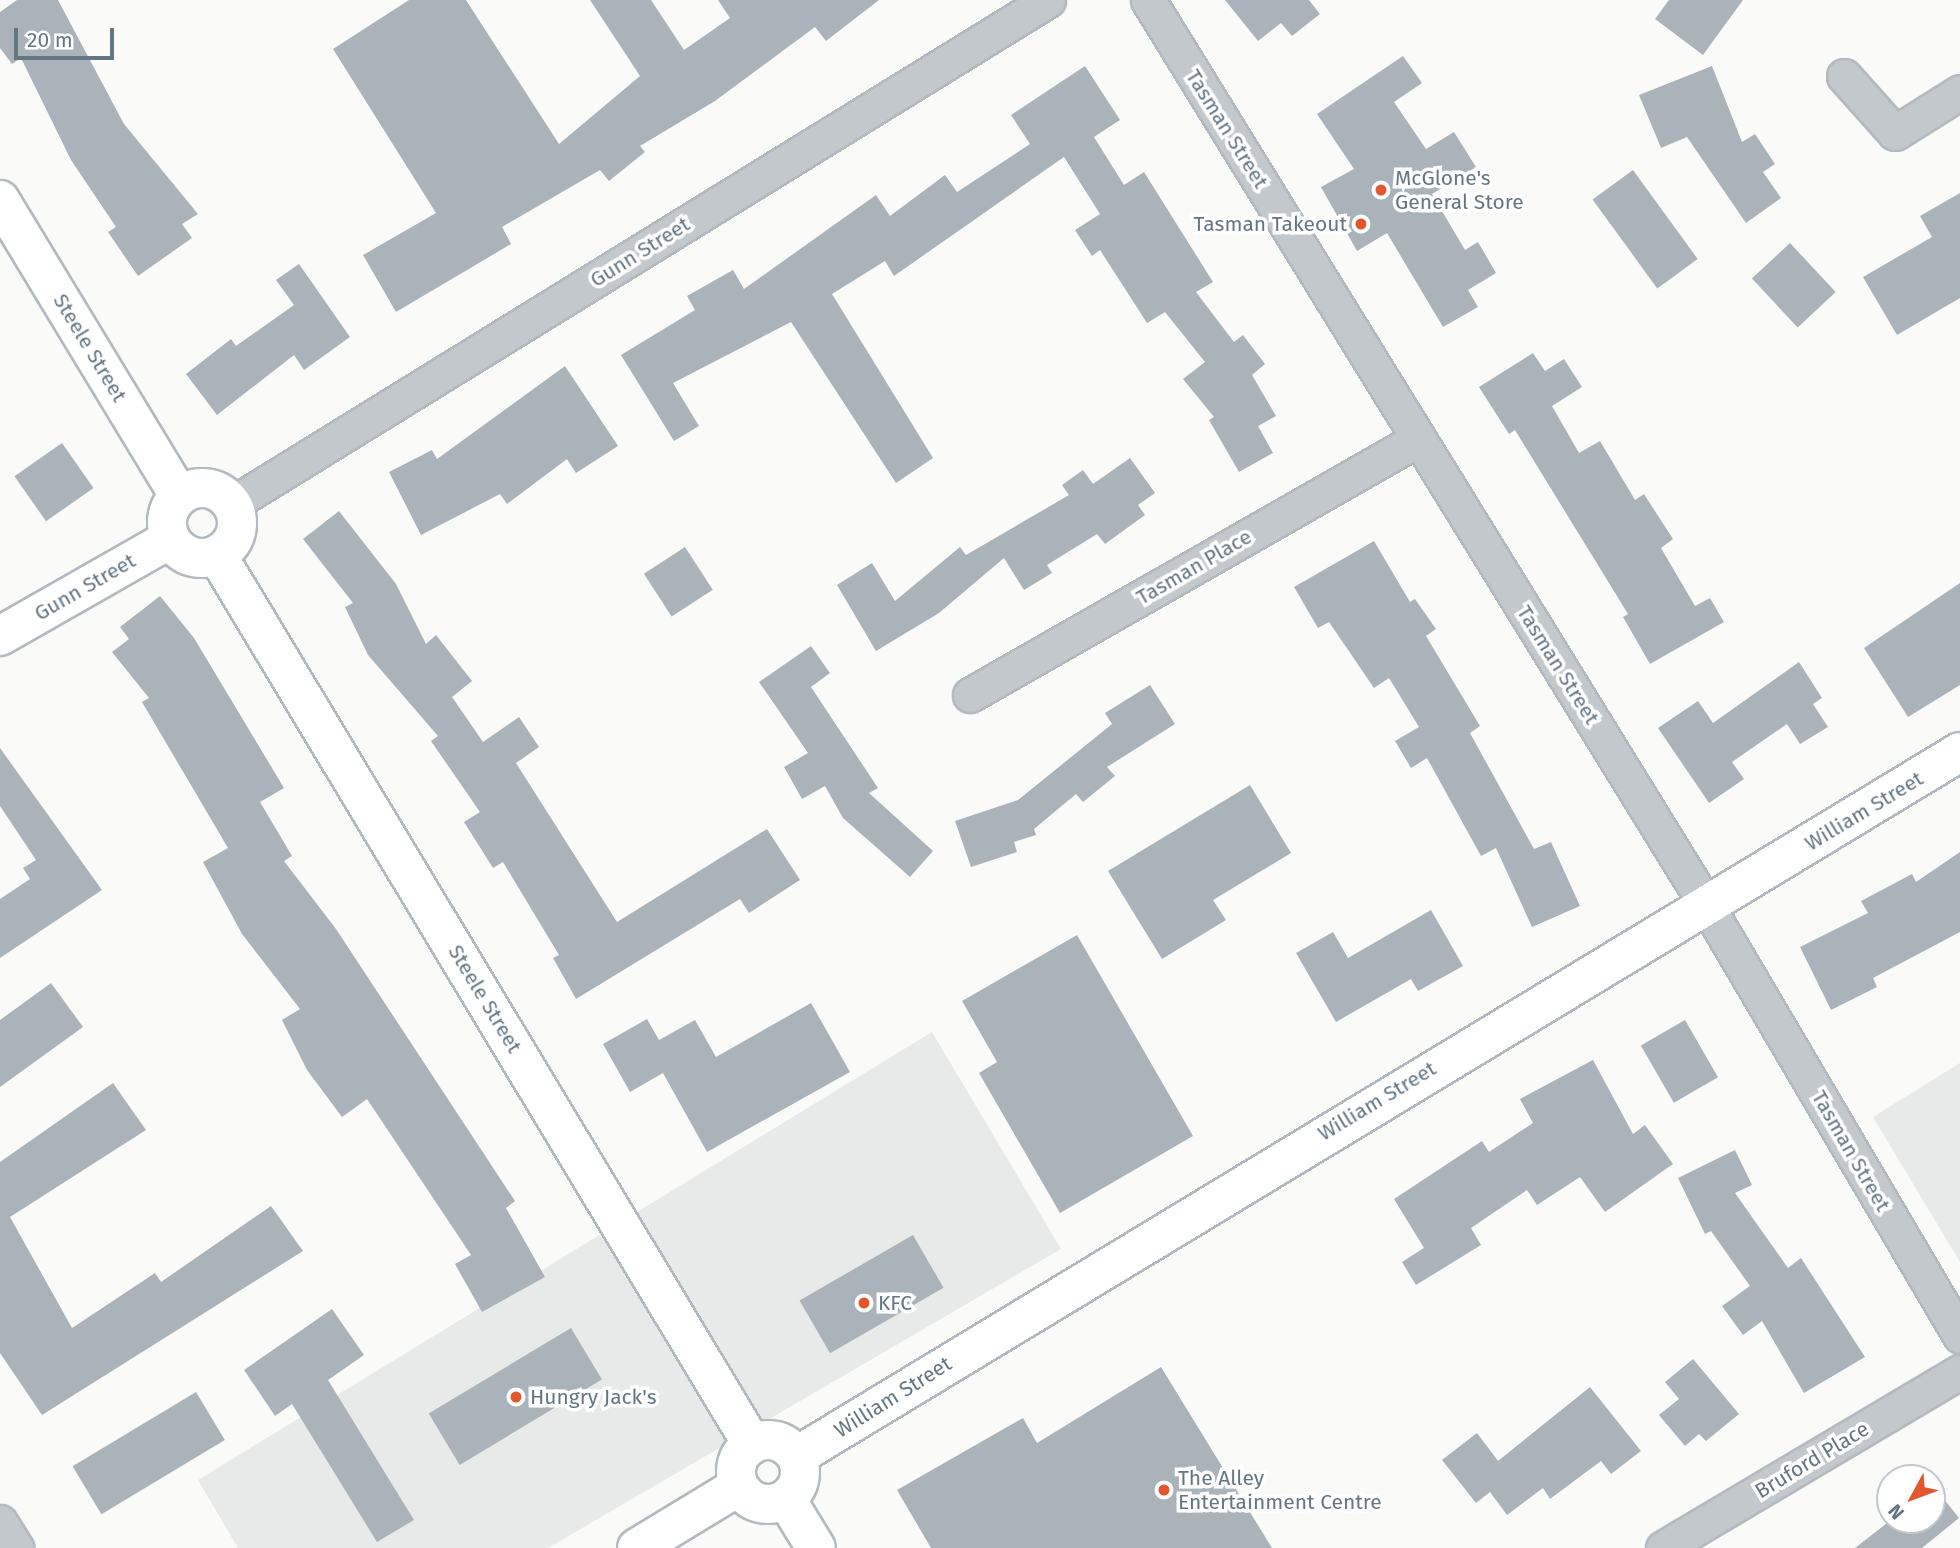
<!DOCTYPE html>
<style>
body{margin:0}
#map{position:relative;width:1960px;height:1548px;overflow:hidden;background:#fafaf8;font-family:"Fira Sans",sans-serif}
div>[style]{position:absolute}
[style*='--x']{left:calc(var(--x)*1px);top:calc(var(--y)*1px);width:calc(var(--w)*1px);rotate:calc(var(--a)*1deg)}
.built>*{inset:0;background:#e8e9e9}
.building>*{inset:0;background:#aab3b9;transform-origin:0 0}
.roads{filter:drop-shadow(2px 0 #b3babf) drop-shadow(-2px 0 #b3babf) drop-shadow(0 2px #b3babf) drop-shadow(0 -2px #b3babf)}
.street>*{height:33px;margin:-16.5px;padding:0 16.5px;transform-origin:16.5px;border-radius:16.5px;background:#c3c8cc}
.secondary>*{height:38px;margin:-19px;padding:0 19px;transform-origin:19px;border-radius:19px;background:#fff}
.secondary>.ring{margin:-19px;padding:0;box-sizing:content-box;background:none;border:38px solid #fff;border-radius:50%}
.dots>*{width:19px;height:19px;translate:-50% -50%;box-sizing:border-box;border:4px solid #fff;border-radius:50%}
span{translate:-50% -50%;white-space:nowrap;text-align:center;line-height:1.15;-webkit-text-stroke:7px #fff;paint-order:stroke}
.street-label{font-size:21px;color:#657683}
.poi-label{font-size:21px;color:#657683}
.left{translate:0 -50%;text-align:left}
.right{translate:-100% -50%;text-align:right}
.north{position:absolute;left:1876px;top:1464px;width:70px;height:70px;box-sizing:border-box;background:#fff;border:2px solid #c1c8cd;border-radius:50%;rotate:229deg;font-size:19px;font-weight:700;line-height:28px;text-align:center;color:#657683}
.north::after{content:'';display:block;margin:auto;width:24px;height:32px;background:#e4572e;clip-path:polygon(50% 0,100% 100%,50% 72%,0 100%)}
.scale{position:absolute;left:14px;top:28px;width:100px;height:32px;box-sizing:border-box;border:4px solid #657683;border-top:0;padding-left:9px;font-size:21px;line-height:24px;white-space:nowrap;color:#657683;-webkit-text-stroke:5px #fff;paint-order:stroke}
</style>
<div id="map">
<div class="built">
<div style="clip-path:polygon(932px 1032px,1061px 1249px,548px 1548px,238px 1548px,198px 1480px)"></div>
<div style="clip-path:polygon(1960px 1063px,1960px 1262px,1873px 1117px)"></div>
</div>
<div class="building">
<div style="clip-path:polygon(17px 0,58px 0,124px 124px,198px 214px,182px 224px,192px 238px,138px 276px,108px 232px,116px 227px,71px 160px,21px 58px,12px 64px,0 48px,0 12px)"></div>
<div style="clip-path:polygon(409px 0,466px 0,559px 144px,640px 76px,590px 0,651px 0,684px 50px,730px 18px,718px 0,879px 0,826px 41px,815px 27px,715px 101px,640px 146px,645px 152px,609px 181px,600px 170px,502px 227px,511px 244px,396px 312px,363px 255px,436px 213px,333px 49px)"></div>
<div style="clip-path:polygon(1225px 0,1309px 0,1320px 14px,1292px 36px,1281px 23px,1258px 41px)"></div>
<div style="clip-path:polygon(1669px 0,1743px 0,1703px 55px,1655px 19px)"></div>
<div style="clip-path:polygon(1403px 56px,1422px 83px,1394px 102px,1426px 149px,1454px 132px,1476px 167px,1432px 194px,1465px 250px,1478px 242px,1496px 273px,1468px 290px,1478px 307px,1443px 327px,1387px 233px,1357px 251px,1321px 187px,1354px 169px,1317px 114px)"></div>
<div style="clip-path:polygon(1085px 66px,1120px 120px,1094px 137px,1124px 185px,1144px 172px,1213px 282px,1196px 292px,1234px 342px,1243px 335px,1265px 364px,1252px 375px,1276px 416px,1258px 426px,1273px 453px,1239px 472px,1209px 420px,1214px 417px,1183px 379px,1205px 362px,1165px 312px,1147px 323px,1100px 250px,1092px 256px,1075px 230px,1100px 214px,1064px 157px,894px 276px,885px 261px,832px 294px,933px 458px,896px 483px,791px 322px,673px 383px,699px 426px,674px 441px,621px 355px,695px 310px,687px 296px,733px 270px,744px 289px,876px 195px,890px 216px,945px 175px,957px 192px,1030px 144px,1011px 115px)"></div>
<div style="clip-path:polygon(1712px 66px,1742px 142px,1755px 134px,1775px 164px,1763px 172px,1781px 198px,1746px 223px,1687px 137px,1661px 148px,1639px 95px)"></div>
<div style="left:1633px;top:170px;width:110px;height:50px;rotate:54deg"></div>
<div style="clip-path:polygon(1960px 193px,1960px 298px,1897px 335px,1863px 277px,1932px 237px,1920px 216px)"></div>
<div style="left:1790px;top:243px;width:67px;height:52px;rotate:47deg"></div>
<div style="clip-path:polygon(299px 264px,350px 337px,304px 370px,294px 355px,217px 415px,186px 374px,231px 339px,236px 346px,294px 305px,276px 280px)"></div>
<div style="clip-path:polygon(1533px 353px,1545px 371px,1564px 359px,1582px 387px,1552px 406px,1579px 453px,1600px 441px,1635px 500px,1644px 494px,1673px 539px,1661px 548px,1695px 606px,1710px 598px,1724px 622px,1650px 664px,1623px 617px,1628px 614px,1515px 430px,1509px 434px,1479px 387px)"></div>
<div style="clip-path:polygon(565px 366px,618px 446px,576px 473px,567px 459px,507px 504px,500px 494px,421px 535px,389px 472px,432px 450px,437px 459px)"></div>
<div style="left:62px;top:443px;width:55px;height:58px;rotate:55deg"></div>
<div style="clip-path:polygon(1130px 458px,1155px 493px,1138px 505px,1145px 515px,1105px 544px,1097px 534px,1047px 565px,1052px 573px,1024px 590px,1004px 558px,939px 613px,876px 651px,837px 585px,872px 563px,895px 601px,960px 547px,966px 555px,1069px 495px,1062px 485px,1083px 470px,1093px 484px)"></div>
<div style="clip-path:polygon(339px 511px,396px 584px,426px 644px,436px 635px,472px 681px,452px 697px,483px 742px,519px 717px,539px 747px,516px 763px,617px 922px,767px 829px,800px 880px,749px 913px,740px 899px,576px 999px,553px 958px,559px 955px,503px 862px,493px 868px,464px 822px,480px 812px,431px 741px,438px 736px,368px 655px,345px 607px,353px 603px,303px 539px)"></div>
<div style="clip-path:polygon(1374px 541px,1410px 602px,1415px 599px,1436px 629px,1426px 636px,1480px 726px,1470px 733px,1534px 849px,1551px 842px,1580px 906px,1532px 927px,1496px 848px,1481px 856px,1427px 758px,1411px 768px,1395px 741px,1419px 727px,1389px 678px,1374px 688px,1329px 622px,1318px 628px,1294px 587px)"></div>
<div style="left:685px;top:547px;width:51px;height:49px;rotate:57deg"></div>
<div style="clip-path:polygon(1960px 583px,1960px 685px,1908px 717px,1864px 648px)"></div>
<div style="clip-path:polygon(160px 596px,194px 638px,284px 788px,260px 802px,292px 856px,284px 861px,336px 929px,515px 1201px,506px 1208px,545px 1277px,482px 1312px,455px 1264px,471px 1255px,367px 1099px,342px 1117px,307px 1070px,282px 1020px,300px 1009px,242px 934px,203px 862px,228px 848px,142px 702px,149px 698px,112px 652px,129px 639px,120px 627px)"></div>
<div style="clip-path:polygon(811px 646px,830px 673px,811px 687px,878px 788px,869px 793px,933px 851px,910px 877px,843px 818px,825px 786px,802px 799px,784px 767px,808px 753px,759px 682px)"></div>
<div style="clip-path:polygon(1799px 662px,1822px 698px,1813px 704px,1828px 727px,1800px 744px,1787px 724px,1732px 762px,1744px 779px,1709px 803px,1658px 728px,1698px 701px,1713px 723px)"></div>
<div style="clip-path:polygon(1150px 685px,1175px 724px,1107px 767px,1115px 776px,1083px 802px,1076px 794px,1034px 829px,1036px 835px,1014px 842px,1017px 852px,971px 867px,955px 821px,1018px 800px,1112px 724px,1105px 713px)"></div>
<div style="clip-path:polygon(0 748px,102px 890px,0 958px,0 899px,30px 879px,23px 868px,36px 860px,0 806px)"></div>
<div style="clip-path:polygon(1250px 785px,1291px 853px,1213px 900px,1226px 920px,1162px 959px,1108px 871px)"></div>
<div style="clip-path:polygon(1960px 852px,1960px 932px,1873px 978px,1877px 987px,1831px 1010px,1800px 947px,1868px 913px,1861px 901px,1912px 874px,1916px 882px)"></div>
<div style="clip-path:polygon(1431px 910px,1463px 966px,1418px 991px,1411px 979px,1336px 1022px,1296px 953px,1333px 932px,1348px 958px)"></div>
<div style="clip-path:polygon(1077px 935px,1193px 1136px,1060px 1213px,979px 1073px,997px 1062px,962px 1001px)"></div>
<div style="clip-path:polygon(51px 983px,83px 1027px,0 1087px,0 1020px)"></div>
<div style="clip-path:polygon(811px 1003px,850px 1072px,707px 1152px,663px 1073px,630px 1092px,603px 1044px,647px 1019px,659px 1040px,695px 1020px,716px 1057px)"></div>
<div style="left:1685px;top:1020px;width:66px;height:51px;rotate:60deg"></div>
<div style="clip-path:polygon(1593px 1060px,1633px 1134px,1645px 1125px,1673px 1164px,1605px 1212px,1580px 1177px,1537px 1205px,1527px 1190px,1471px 1228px,1481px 1245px,1416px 1285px,1402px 1262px,1424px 1248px,1394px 1199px,1482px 1141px,1489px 1152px,1533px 1123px,1520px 1099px)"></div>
<div style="clip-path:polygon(113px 1083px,146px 1130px,10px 1217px,72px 1328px,155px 1273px,161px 1282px,271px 1206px,303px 1251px,42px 1415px,0 1353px,0 1162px)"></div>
<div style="clip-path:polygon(1735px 1150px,1752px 1185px,1735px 1193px,1788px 1268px,1801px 1258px,1865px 1357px,1804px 1393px,1762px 1321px,1743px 1335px,1722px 1306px,1750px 1286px,1711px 1231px,1705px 1234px,1678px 1178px)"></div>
<div style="left:913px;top:1235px;width:61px;height:131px;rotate:60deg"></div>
<div style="clip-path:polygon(332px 1309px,364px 1355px,328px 1380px,414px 1520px,377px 1542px,292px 1404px,275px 1416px,244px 1370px)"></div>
<div style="left:571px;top:1328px;width:60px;height:166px;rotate:59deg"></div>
<div style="clip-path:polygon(1693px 1359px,1739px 1414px,1706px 1441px,1699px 1434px,1685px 1446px,1659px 1415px,1679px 1399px,1665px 1382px)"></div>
<div style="clip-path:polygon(1161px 1367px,1272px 1548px,931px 1548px,897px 1490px,1023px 1418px,1037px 1443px)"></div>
<div style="clip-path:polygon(1590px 1387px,1641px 1451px,1611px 1474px,1601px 1461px,1550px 1499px,1543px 1488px,1507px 1515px,1490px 1492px,1476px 1503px,1442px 1460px,1477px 1433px,1498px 1461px)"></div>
<div style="left:196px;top:1392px;width:56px;height:144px;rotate:59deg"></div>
<div style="clip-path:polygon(1932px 1484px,1959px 1518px,1922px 1548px,1855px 1548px,1891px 1520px,1932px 1520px)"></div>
</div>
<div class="roads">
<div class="street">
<div style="--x:1148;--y:0;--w:1065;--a:58.33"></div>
<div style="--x:1707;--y:906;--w:499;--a:59.5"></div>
<div style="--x:1844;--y:76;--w:76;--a:48.2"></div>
<div style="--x:1895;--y:133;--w:77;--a:-32.2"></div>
<div style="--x:232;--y:504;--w:959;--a:-31.7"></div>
<div style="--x:970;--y:695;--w:516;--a:-29.74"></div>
<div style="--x:0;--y:1522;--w:31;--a:58"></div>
<div style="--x:1663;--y:1548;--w:345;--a:-30.7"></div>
</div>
<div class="secondary">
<div style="--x:0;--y:200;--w:346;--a:58.8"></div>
<div class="ring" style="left:167px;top:488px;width:32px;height:32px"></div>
<div style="--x:217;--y:555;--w:1038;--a:58.96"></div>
<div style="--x:0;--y:636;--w:196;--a:-29.7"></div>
<div class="ring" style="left:736px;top:1440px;width:26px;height:26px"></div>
<div style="--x:797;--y:1456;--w:1359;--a:-31.19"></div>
<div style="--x:786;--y:1499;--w:57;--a:58.5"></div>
<div style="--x:637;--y:1548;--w:119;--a:-31.3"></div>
</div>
</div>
<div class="dots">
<div style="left:1381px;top:190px;background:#e4572e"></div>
<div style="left:1361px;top:224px;background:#e4572e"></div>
<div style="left:864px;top:1303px;background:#e4572e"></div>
<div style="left:516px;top:1397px;background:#e4572e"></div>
<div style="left:1164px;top:1490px;background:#e4572e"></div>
</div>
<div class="street-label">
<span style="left:1227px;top:129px;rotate:58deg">Tasman Street</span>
<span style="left:640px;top:252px;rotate:-32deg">Gunn Street</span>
<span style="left:90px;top:348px;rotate:59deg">Steele Street</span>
<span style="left:1194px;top:567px;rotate:-30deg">Tasman Place</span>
<span style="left:85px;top:587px;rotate:-30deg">Gunn Street</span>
<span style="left:1558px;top:665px;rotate:58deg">Tasman Street</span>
<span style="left:1864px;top:811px;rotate:-31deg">William Street</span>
<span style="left:485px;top:999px;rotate:59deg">Steele Street</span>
<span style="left:1377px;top:1101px;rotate:-31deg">William Street</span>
<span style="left:1851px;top:1151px;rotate:60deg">Tasman Street</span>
<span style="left:893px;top:1397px;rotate:-32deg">William Street</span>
<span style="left:1812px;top:1460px;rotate:-31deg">Bruford Place</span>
</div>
<div class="poi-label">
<span class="left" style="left:1395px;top:190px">McGlone's<br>General Store</span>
<span class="right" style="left:1347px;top:224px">Tasman Takeout</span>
<span class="left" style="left:878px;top:1303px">KFC</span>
<span class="left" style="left:530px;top:1397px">Hungry Jack's</span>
<span class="left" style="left:1178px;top:1490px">The Alley<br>Entertainment Centre</span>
</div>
<div class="north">N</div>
<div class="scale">20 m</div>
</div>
